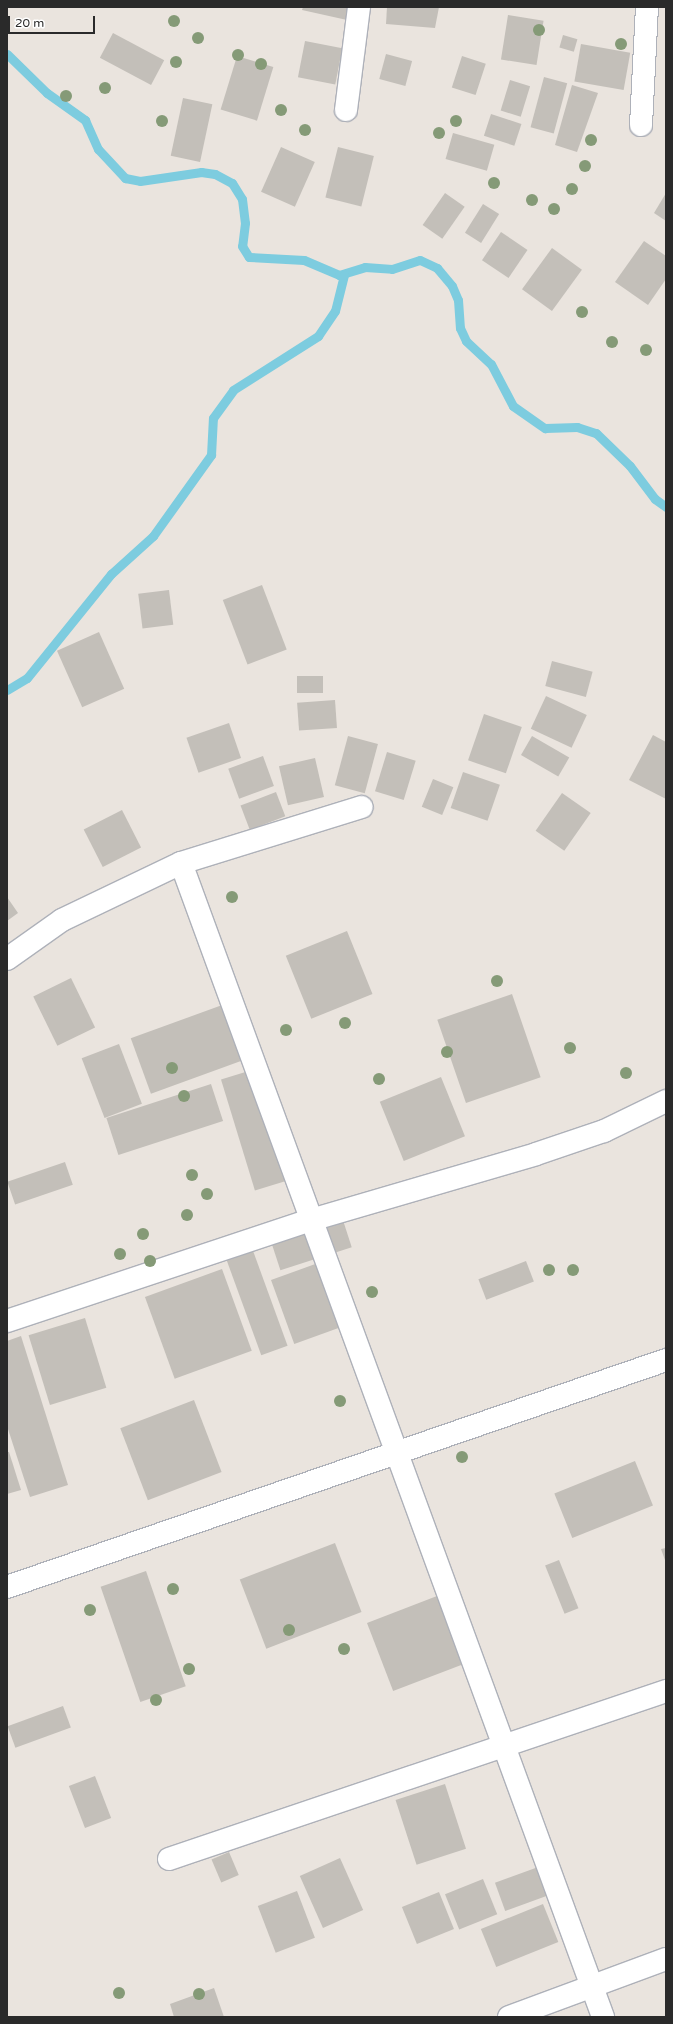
<!DOCTYPE html>
<style>
body{margin:0}
#map{position:relative;width:673px;height:2024px;overflow:hidden;background:#eae4de;font-family:"Varela Round",sans-serif}
div>[style]{position:absolute}
[style*='--x']{left:calc(var(--x)*1px);top:calc(var(--y)*1px);width:calc(var(--w)*1px);rotate:calc(var(--a)*1deg)}
.stream>*{height:9px;margin:-4.5px;padding:0 4.5px;transform-origin:4.5px;border-radius:4.5px;background:#7dccdf}
.building>*{inset:0;background:#c3bfb9;transform-origin:0 0}
.roads{filter:drop-shadow(1px 0 #aeb1b9) drop-shadow(-1px 0 #aeb1b9) drop-shadow(0 1px #aeb1b9) drop-shadow(0 -1px #aeb1b9)}
.minor>*{height:22px;margin:-11px;padding:0 11px;transform-origin:11px;border-radius:11px;background:#fff}
.trees>*{width:12px;height:12px;margin:-6px;border-radius:50%;background:#859a77}
span{translate:-50% -50%;white-space:nowrap;text-align:center;line-height:1.15;-webkit-text-stroke:3.5px #fff;paint-order:stroke}
.frame{position:absolute;inset:0;border:8px solid #2a2a2a;pointer-events:none}
.scale{position:absolute;left:8px;top:16px;width:87px;height:18px;box-sizing:border-box;border:2px solid #2a2a2a;border-top:0;padding-left:5px;font-size:12px;line-height:14px;white-space:nowrap;color:#2a2a2a;-webkit-text-stroke:3px #fff;paint-order:stroke}
</style>
<div id="map">
<div class="stream">
<div style="--x:7;--y:54;--w:56;--a:44.3"></div>
<div style="--x:47;--y:93;--w:47;--a:35.4"></div>
<div style="--x:85;--y:120;--w:32;--a:66"></div>
<div style="--x:98;--y:149;--w:40;--a:47"></div>
<div style="--x:125;--y:178;--w:15;--a:11"></div>
<div style="--x:140;--y:181;--w:62;--a:-8.4"></div>
<div style="--x:201;--y:172;--w:14;--a:8"></div>
<div style="--x:215;--y:174;--w:19;--a:28"></div>
<div style="--x:232;--y:183;--w:19;--a:58"></div>
<div style="--x:242;--y:199;--w:24;--a:83"></div>
<div style="--x:245;--y:223;--w:23;--a:97"></div>
<div style="--x:242;--y:246;--w:13;--a:58"></div>
<div style="--x:249;--y:257;--w:55;--a:3.1"></div>
<div style="--x:304;--y:260;--w:38;--a:23"></div>
<div style="--x:339;--y:275;--w:27;--a:-17"></div>
<div style="--x:365;--y:267;--w:27;--a:4"></div>
<div style="--x:392;--y:269;--w:29;--a:-18"></div>
<div style="--x:420;--y:260;--w:19;--a:25"></div>
<div style="--x:437;--y:268;--w:23;--a:50"></div>
<div style="--x:452;--y:286;--w:15;--a:67"></div>
<div style="--x:458;--y:300;--w:28;--a:86"></div>
<div style="--x:460;--y:328;--w:14;--a:65"></div>
<div style="--x:466;--y:341;--w:34;--a:43"></div>
<div style="--x:491;--y:364;--w:47;--a:62.4"></div>
<div style="--x:513;--y:406;--w:39;--a:35"></div>
<div style="--x:545;--y:428;--w:32;--a:-2"></div>
<div style="--x:577;--y:427;--w:20;--a:18"></div>
<div style="--x:596;--y:433;--w:47;--a:44.1"></div>
<div style="--x:630;--y:466;--w:41;--a:52.9"></div>
<div style="--x:655;--y:499;--w:14;--a:36"></div>
<div style="--x:7;--y:690;--w:23;--a:-31"></div>
<div style="--x:27;--y:678;--w:134;--a:-51.1"></div>
<div style="--x:111;--y:574;--w:57;--a:-42.1"></div>
<div style="--x:153;--y:536;--w:100;--a:-54.4"></div>
<div style="--x:211;--y:455;--w:37;--a:-87"></div>
<div style="--x:213;--y:418;--w:34;--a:-54"></div>
<div style="--x:233;--y:390;--w:101;--a:-32.4"></div>
<div style="--x:318;--y:336;--w:30;--a:-56"></div>
<div style="--x:335;--y:311;--w:37;--a:-76"></div>
</div>
<div class="building">
<div style="clip-path:polygon(303px 7px,349px 7px,347px 20px,302px 10px)"></div>
<div style="clip-path:polygon(387px 7px,439px 7px,435px 28px,386px 24px)"></div>
<div style="left:508px;top:15px;width:36px;height:45px;rotate:9deg"></div>
<div style="left:113px;top:33px;width:58px;height:28px;rotate:28deg"></div>
<div style="left:563px;top:35px;width:15px;height:13px;rotate:16deg"></div>
<div style="left:305px;top:41px;width:38px;height:37px;rotate:11deg"></div>
<div style="left:581px;top:44px;width:50px;height:38px;rotate:10deg"></div>
<div style="left:386px;top:54px;width:27px;height:26px;rotate:15deg"></div>
<div style="left:237px;top:56px;width:38px;height:56px;rotate:17deg"></div>
<div style="left:462px;top:56px;width:25px;height:33px;rotate:18deg"></div>
<div style="left:544px;top:77px;width:24px;height:52px;rotate:15deg"></div>
<div style="left:510px;top:80px;width:21px;height:32px;rotate:17deg"></div>
<div style="clip-path:polygon(572px 85px,598px 93px,577px 152px,555px 145px)"></div>
<div style="left:183px;top:98px;width:30px;height:59px;rotate:12deg"></div>
<div style="left:491px;top:114px;width:32px;height:23px;rotate:18deg"></div>
<div style="left:453px;top:133px;width:43px;height:27px;rotate:16deg"></div>
<div style="left:281px;top:147px;width:37px;height:49px;rotate:24deg"></div>
<div style="left:338px;top:147px;width:37px;height:52px;rotate:14deg"></div>
<div style="left:445px;top:193px;width:24px;height:39px;rotate:35deg"></div>
<div style="clip-path:polygon(666px 193px,666px 221px,654px 213px)"></div>
<div style="left:483px;top:204px;width:19px;height:34px;rotate:32deg"></div>
<div style="left:501px;top:232px;width:32px;height:34px;rotate:34deg"></div>
<div style="clip-path:polygon(644px 241px,666px 256px,666px 279px,648px 305px,615px 282px)"></div>
<div style="left:552px;top:248px;width:37px;height:51px;rotate:36deg"></div>
<div style="left:262px;top:585px;width:69px;height:42px;rotate:69deg"></div>
<div style="left:169px;top:590px;width:35px;height:31px;rotate:83deg"></div>
<div style="left:99px;top:632px;width:62px;height:46px;rotate:66deg"></div>
<div style="left:552px;top:661px;width:42px;height:26px;rotate:15deg"></div>
<div style="left:297px;top:676px;width:26px;height:17px"></div>
<div style="left:546px;top:696px;width:45px;height:36px;rotate:25deg"></div>
<div style="left:335px;top:700px;width:28px;height:38px;rotate:86deg"></div>
<div style="left:484px;top:714px;width:40px;height:49px;rotate:19deg"></div>
<div style="left:229px;top:723px;width:37px;height:45px;rotate:71deg"></div>
<div style="clip-path:polygon(653px 735px,666px 742px,666px 799px,629px 780px)"></div>
<div style="left:348px;top:736px;width:31px;height:51px;rotate:15deg"></div>
<div style="left:532px;top:736px;width:43px;height:22px;rotate:30deg"></div>
<div style="left:387px;top:752px;width:30px;height:41px;rotate:17deg"></div>
<div style="left:263px;top:756px;width:32px;height:37px;rotate:70deg"></div>
<div style="left:315px;top:758px;width:40px;height:37px;rotate:77deg"></div>
<div style="left:463px;top:772px;width:39px;height:38px;rotate:19deg"></div>
<div style="left:433px;top:779px;width:22px;height:30px;rotate:22deg"></div>
<div style="left:276px;top:792px;width:26px;height:38px;rotate:69deg"></div>
<div style="left:562px;top:793px;width:35px;height:46px;rotate:35deg"></div>
<div style="left:122px;top:810px;width:42px;height:43px;rotate:63deg"></div>
<div style="clip-path:polygon(7px 897px,18px 913px,7px 921px)"></div>
<div style="left:347px;top:931px;width:68px;height:66px;rotate:68deg"></div>
<div style="left:71px;top:978px;width:55px;height:42px;rotate:64deg"></div>
<div style="left:512px;top:994px;width:88px;height:79px;rotate:71deg"></div>
<div style="left:236px;top:1000px;width:59px;height:112px;rotate:70deg"></div>
<div style="left:119px;top:1044px;width:64px;height:40px;rotate:69deg"></div>
<div style="left:265px;top:1066px;width:116px;height:46px;rotate:73deg"></div>
<div style="left:441px;top:1077px;width:64px;height:66px;rotate:68deg"></div>
<div style="left:211px;top:1084px;width:39px;height:110px;rotate:72deg"></div>
<div style="left:65px;top:1162px;width:24px;height:61px;rotate:71deg"></div>
<div style="left:340px;top:1211px;width:38px;height:75px;rotate:72deg"></div>
<div style="left:252px;top:1248px;width:104px;height:28px;rotate:70deg"></div>
<div style="left:526px;top:1261px;width:22px;height:51px;rotate:69deg"></div>
<div style="left:318px;top:1263px;width:68px;height:50px;rotate:70deg"></div>
<div style="left:222px;top:1269px;width:87px;height:82px;rotate:70deg"></div>
<div style="left:85px;top:1318px;width:73px;height:59px;rotate:73deg"></div>
<div style="clip-path:polygon(21px 1336px,68px 1485px,30px 1497px,7px 1426px,7px 1341px)"></div>
<div style="left:194px;top:1400px;width:77px;height:79px;rotate:69deg"></div>
<div style="clip-path:polygon(7px 1452px,9px 1452px,21px 1490px,7px 1494px)"></div>
<div style="left:635px;top:1461px;width:48px;height:87px;rotate:68deg"></div>
<div style="left:335px;top:1543px;width:74px;height:102px;rotate:69deg"></div>
<div style="clip-path:polygon(666px 1548px,666px 1563px,661px 1549px)"></div>
<div style="left:559px;top:1560px;width:52px;height:15px;rotate:68deg"></div>
<div style="left:146px;top:1571px;width:122px;height:48px;rotate:71deg"></div>
<div style="left:437px;top:1596px;width:73px;height:75px;rotate:69deg"></div>
<div style="left:63px;top:1706px;width:23px;height:59px;rotate:70deg"></div>
<div style="left:95px;top:1776px;width:45px;height:28px;rotate:69deg"></div>
<div style="left:445px;top:1784px;width:68px;height:52px;rotate:72deg"></div>
<div style="left:229px;top:1852px;width:25px;height:19px;rotate:67deg"></div>
<div style="left:340px;top:1858px;width:57px;height:44px;rotate:66deg"></div>
<div style="left:541px;top:1866px;width:30px;height:49px;rotate:70deg"></div>
<div style="left:483px;top:1879px;width:38px;height:41px;rotate:68deg"></div>
<div style="left:297px;top:1891px;width:50px;height:42px;rotate:69deg"></div>
<div style="left:439px;top:1892px;width:40px;height:40px;rotate:68deg"></div>
<div style="left:543px;top:1904px;width:41px;height:67px;rotate:68deg"></div>
<div style="clip-path:polygon(214px 1988px,224px 2017px,174px 2017px,170px 2004px)"></div>
</div>
<div class="roads">
<div class="minor">
<div style="--x:346;--y:110;--w:104;--a:-82.8"></div>
<div style="--x:641;--y:125;--w:118;--a:-87.1"></div>
<div style="--x:181;--y:863;--w:1229;--a:69.91"></div>
<div style="--x:7;--y:959;--w:67;--a:-35.3"></div>
<div style="--x:62;--y:920;--w:132;--a:-25.6"></div>
<div style="--x:181;--y:863;--w:189;--a:-17.2"></div>
<div style="--x:7;--y:1321;--w:320;--a:-18.4"></div>
<div style="--x:311;--y:1220;--w:234;--a:-16.3"></div>
<div style="--x:536;--y:1154;--w:72;--a:-18.7"></div>
<div style="--x:604;--y:1131;--w:69;--a:-25.8"></div>
<div style="--x:7;--y:1587;--w:697;--a:-19.01"></div>
<div style="--x:169;--y:1859;--w:525;--a:-18.68"></div>
<div style="--x:509;--y:2017;--w:167;--a:-20.3"></div>
</div>
</div>
<div class="trees">
<div style="left:174px;top:21px"></div>
<div style="left:539px;top:30px"></div>
<div style="left:198px;top:38px"></div>
<div style="left:621px;top:44px"></div>
<div style="left:238px;top:55px"></div>
<div style="left:176px;top:62px"></div>
<div style="left:261px;top:64px"></div>
<div style="left:105px;top:88px"></div>
<div style="left:66px;top:96px"></div>
<div style="left:281px;top:110px"></div>
<div style="left:162px;top:121px"></div>
<div style="left:456px;top:121px"></div>
<div style="left:305px;top:130px"></div>
<div style="left:439px;top:133px"></div>
<div style="left:591px;top:140px"></div>
<div style="left:585px;top:166px"></div>
<div style="left:494px;top:183px"></div>
<div style="left:572px;top:189px"></div>
<div style="left:532px;top:200px"></div>
<div style="left:554px;top:209px"></div>
<div style="left:582px;top:312px"></div>
<div style="left:612px;top:342px"></div>
<div style="left:646px;top:350px"></div>
<div style="left:232px;top:897px"></div>
<div style="left:497px;top:981px"></div>
<div style="left:345px;top:1023px"></div>
<div style="left:286px;top:1030px"></div>
<div style="left:570px;top:1048px"></div>
<div style="left:447px;top:1052px"></div>
<div style="left:172px;top:1068px"></div>
<div style="left:626px;top:1073px"></div>
<div style="left:379px;top:1079px"></div>
<div style="left:184px;top:1096px"></div>
<div style="left:192px;top:1175px"></div>
<div style="left:207px;top:1194px"></div>
<div style="left:187px;top:1215px"></div>
<div style="left:143px;top:1234px"></div>
<div style="left:120px;top:1254px"></div>
<div style="left:150px;top:1261px"></div>
<div style="left:549px;top:1270px"></div>
<div style="left:573px;top:1270px"></div>
<div style="left:372px;top:1292px"></div>
<div style="left:340px;top:1401px"></div>
<div style="left:462px;top:1457px"></div>
<div style="left:173px;top:1589px"></div>
<div style="left:90px;top:1610px"></div>
<div style="left:289px;top:1630px"></div>
<div style="left:344px;top:1649px"></div>
<div style="left:189px;top:1669px"></div>
<div style="left:156px;top:1700px"></div>
<div style="left:119px;top:1993px"></div>
<div style="left:199px;top:1994px"></div>
</div>
<div class="frame"></div>
<div class="scale">20 m</div>
</div>
